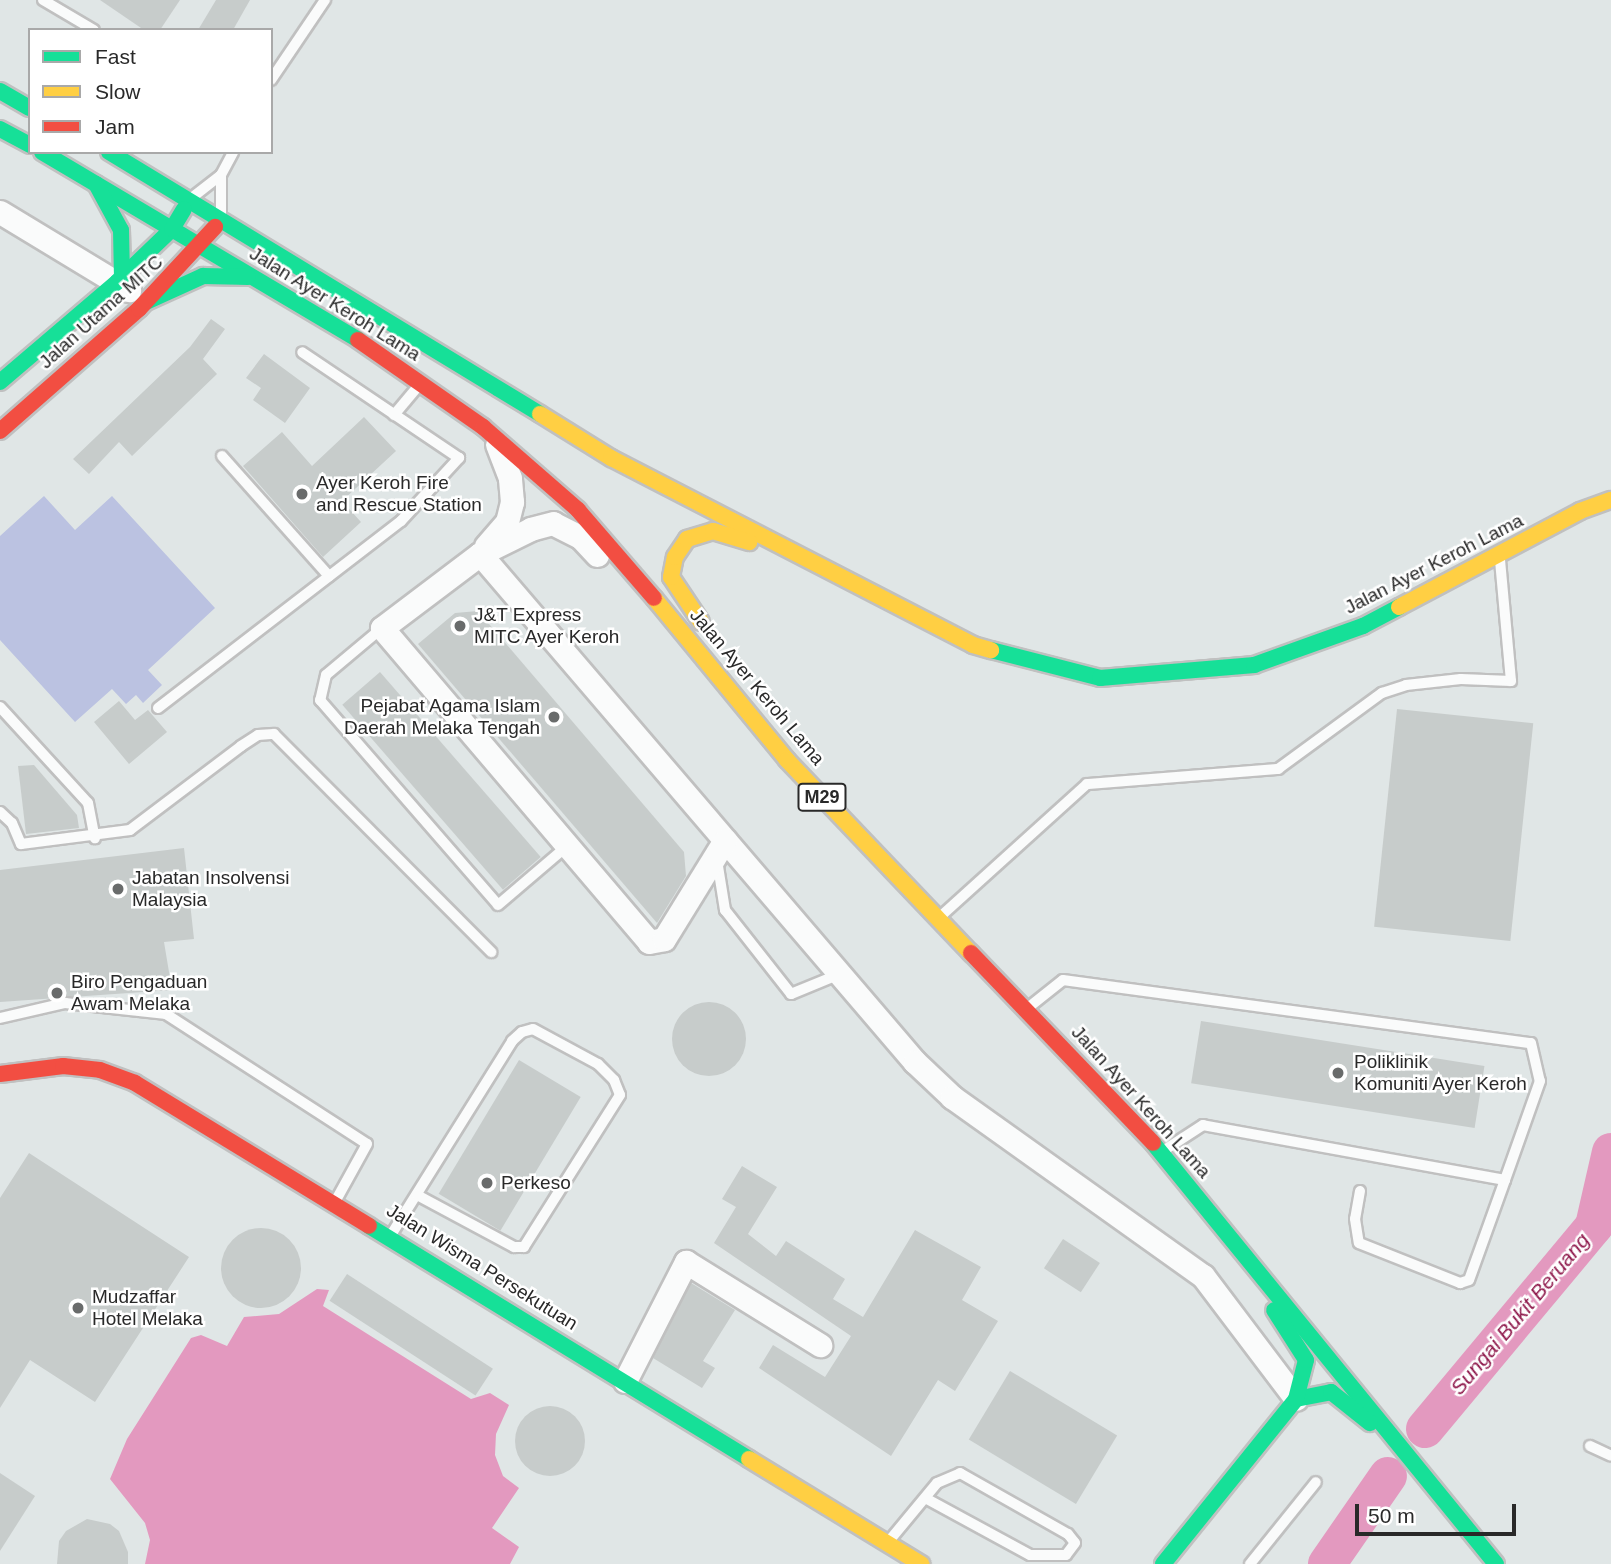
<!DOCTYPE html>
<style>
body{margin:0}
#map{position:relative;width:1611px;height:1564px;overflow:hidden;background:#e0e6e6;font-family:Helvetica,sans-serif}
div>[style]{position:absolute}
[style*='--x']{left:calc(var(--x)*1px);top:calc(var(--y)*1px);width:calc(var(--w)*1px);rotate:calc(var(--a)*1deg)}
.green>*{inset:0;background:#bbc2e1}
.water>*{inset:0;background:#e399bf}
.river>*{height:38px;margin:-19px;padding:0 19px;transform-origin:19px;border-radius:19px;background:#e399bf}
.building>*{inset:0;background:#c7cccb;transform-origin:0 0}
.round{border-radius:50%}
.roads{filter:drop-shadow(2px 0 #c0c0c0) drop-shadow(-2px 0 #c0c0c0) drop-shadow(0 2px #c0c0c0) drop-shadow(0 -2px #c0c0c0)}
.lane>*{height:10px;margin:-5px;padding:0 5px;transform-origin:5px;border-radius:5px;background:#fafbfb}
.street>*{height:23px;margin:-11.5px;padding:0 11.5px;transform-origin:11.5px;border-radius:11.5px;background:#fafbfb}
.fast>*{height:16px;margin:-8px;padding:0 8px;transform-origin:8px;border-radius:8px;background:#16e098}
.slow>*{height:16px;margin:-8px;padding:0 8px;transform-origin:8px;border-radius:8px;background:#ffcf43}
.jam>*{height:16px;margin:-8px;padding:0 8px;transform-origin:8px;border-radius:8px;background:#f24e42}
.dots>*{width:19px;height:19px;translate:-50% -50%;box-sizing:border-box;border:4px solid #fff;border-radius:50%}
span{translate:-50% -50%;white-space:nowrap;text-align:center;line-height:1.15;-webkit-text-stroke:5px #fff;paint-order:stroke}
.shield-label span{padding:2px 5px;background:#fff;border:2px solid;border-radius:5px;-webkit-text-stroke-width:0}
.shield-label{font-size:18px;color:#292929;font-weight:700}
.street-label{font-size:19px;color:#292929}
.poi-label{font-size:19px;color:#292929}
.left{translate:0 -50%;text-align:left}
.right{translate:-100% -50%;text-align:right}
.water-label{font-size:21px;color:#8e184b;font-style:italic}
.legend{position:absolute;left:28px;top:28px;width:245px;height:126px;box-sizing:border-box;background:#fff;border:2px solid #a9a9a9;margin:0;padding:9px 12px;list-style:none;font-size:21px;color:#292929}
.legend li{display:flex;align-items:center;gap:14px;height:35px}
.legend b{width:35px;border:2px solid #a9a9a9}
.scale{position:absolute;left:1355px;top:1504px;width:161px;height:32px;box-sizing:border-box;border:4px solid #292929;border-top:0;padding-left:9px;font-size:21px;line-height:24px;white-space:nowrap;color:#292929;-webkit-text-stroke:5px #fff;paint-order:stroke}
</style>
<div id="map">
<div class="green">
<div style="clip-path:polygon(44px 496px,75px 530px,112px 496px,215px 608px,148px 670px,162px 685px,143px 703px,136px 695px,126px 704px,112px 689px,75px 722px,0 640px,0 536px)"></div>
</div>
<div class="water">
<div style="clip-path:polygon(317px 1289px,329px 1290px,323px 1306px,471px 1399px,490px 1393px,509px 1405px,496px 1434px,495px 1455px,503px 1476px,519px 1488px,492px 1528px,519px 1547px,510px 1564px,145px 1564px,150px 1540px,145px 1523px,110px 1479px,127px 1439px,191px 1338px,201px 1335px,227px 1346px,244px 1317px,279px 1314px)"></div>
</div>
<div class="river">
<div style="--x:1425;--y:1429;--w:264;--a:-50.2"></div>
<div style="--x:1594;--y:1226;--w:76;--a:-77.1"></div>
<div style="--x:1327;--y:1564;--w:107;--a:-55.3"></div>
</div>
<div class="building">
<div style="clip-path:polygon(100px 0,180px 0,160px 30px,144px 30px)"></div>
<div style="clip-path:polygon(216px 0,250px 0,233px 30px,198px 30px)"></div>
<div style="clip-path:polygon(211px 319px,225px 329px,203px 359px,217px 374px,132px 456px,119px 442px,89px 474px,73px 459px,190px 347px)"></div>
<div style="clip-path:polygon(264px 354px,310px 388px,285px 423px,253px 400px,261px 388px,246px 378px)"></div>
<div style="clip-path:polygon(364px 417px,396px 451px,342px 501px,361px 522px,323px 557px,243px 466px,282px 432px,312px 466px)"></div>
<div style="clip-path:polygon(478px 611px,684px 852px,686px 876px,657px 923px,418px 644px,455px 613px)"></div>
<div style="left:380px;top:672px;width:245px;height:50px;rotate:49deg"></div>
<div style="clip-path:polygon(119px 701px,135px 720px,148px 710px,167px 732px,129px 764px,94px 722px)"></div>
<div style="left:1397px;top:709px;width:137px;height:219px;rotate:6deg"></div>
<div style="clip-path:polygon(34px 765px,77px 815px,79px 828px,26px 834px,18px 766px)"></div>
<div style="clip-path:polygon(184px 848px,194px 939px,164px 942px,172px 990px,0 1002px,0 870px)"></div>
<div class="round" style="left:672px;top:1002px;width:74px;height:74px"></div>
<div style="left:1201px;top:1021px;width:287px;height:63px;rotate:9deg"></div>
<div style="left:519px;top:1060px;width:72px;height:156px;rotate:31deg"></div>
<div style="clip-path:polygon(29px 1153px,189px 1257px,95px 1402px,30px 1360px,0 1408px,0 1198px)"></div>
<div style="clip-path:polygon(742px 1166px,777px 1187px,748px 1234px,776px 1256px,786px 1241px,845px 1279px,833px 1299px,863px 1317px,915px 1230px,981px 1267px,962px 1300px,998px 1321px,955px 1391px,938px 1380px,891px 1456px,759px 1368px,773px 1345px,825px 1377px,851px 1336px,714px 1243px,736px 1207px,722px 1199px)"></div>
<div class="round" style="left:221px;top:1228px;width:80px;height:80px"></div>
<div style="left:1063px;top:1239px;width:44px;height:35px;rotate:33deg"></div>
<div style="left:347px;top:1274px;width:174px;height:32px;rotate:33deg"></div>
<div style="clip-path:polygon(691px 1283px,735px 1310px,703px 1361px,715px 1368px,702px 1388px,653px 1358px)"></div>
<div style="left:1010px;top:1371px;width:125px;height:80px;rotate:31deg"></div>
<div class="round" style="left:515px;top:1406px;width:70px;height:70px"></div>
<div style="clip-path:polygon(0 1473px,35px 1496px,0 1551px)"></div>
<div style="clip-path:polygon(87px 1519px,110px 1524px,119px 1531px,128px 1552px,128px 1564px,57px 1564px,59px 1541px,66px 1531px)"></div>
</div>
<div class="roads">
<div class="lane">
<div style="--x:43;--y:0;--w:59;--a:30.5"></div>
<div style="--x:271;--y:80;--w:97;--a:-56"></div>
<div style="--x:221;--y:175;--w:39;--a:90"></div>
<div style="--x:194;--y:196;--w:34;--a:-38"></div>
<div style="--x:221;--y:175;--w:26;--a:-62"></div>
<div style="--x:394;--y:415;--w:38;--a:-50"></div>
<div style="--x:222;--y:456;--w:161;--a:48.3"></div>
<div style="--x:382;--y:628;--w:73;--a:140"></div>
<div style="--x:326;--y:675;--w:26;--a:103"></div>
<div style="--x:320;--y:700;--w:271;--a:49"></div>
<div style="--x:498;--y:905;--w:89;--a:-40.5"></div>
<div style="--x:0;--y:707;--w:130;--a:47.5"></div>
<div style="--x:88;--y:803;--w:36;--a:79"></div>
<div style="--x:158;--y:708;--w:307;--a:-37.6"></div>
<div style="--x:401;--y:521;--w:86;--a:-47.4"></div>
<div style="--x:459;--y:458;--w:189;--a:-146"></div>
<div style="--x:0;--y:812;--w:16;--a:43"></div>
<div style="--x:12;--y:823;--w:23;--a:67"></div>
<div style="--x:21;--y:844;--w:110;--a:-7.3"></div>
<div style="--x:130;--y:830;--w:139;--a:-37.1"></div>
<div style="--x:241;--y:746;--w:20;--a:-33"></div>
<div style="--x:258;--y:735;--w:16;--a:-4"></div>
<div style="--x:274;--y:734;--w:308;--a:45.1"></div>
<div style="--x:717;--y:860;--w:51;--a:80.9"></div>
<div style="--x:725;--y:910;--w:107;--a:51.8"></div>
<div style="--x:791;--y:994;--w:53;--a:-22.2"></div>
<div style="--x:942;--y:915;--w:195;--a:-42.1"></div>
<div style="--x:1087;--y:784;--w:192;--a:-4.5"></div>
<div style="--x:1278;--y:769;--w:129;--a:-36.2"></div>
<div style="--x:1382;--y:693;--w:25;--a:-18"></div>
<div style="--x:1406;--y:685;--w:55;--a:-6.2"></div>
<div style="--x:1461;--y:679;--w:50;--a:2.3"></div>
<div style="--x:1511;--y:681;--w:121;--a:-95.2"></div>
<div style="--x:1029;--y:1007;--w:43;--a:-38.5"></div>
<div style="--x:1063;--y:980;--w:472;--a:7.7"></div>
<div style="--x:1531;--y:1043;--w:39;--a:77"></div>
<div style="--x:1540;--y:1081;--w:105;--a:109.5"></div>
<div style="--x:1505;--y:1180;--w:307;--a:-169.7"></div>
<div style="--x:1203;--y:1125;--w:44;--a:147"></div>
<div style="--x:0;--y:1018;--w:67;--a:-13"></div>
<div style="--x:65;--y:1003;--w:102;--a:6.2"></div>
<div style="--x:166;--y:1014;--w:239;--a:32.9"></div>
<div style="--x:367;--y:1144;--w:66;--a:118.9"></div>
<div style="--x:1360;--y:1191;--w:28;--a:100"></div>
<div style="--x:1355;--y:1219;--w:24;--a:81"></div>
<div style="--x:1359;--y:1243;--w:109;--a:21.6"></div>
<div style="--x:1460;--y:1283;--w:9;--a:-18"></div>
<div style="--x:1469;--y:1280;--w:106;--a:-70.2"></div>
<div style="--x:391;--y:1235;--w:229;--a:-58"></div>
<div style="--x:512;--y:1041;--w:13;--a:-42"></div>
<div style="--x:522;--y:1032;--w:11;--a:-15"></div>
<div style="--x:533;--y:1029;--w:74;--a:28.3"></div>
<div style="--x:598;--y:1064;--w:23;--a:45"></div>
<div style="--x:614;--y:1080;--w:16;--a:68"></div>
<div style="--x:620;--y:1095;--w:180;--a:122.3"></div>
<div style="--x:524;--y:1247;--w:10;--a:180"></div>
<div style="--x:514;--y:1247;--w:110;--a:-151.8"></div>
<div style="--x:1590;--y:1446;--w:23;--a:25"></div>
<div style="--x:889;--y:1541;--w:75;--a:-50.4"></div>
<div style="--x:937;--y:1483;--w:25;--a:-23"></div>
<div style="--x:960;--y:1473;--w:124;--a:29.5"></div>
<div style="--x:1068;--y:1534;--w:11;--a:52"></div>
<div style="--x:1075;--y:1543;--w:15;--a:127"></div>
<div style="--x:1066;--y:1555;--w:36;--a:180"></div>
<div style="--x:1030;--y:1555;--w:119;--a:-151.5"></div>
<div style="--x:1250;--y:1564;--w:105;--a:-51.2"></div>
</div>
<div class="street">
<div style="--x:0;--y:212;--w:151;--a:31.2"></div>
<div style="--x:486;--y:546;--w:32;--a:-49"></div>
<div style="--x:507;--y:522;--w:21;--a:-76"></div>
<div style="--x:512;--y:502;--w:24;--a:-95"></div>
<div style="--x:510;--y:478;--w:36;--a:-111"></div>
<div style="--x:480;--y:554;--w:669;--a:49.43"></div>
<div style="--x:915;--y:1062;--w:51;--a:43.4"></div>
<div style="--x:952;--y:1097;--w:308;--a:35.5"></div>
<div style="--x:1203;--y:1276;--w:154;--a:52.9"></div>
<div style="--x:597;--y:555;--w:25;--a:-133"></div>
<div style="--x:580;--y:537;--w:30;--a:-153"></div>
<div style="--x:553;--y:523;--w:23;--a:165"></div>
<div style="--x:531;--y:529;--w:57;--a:153.9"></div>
<div style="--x:480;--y:554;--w:123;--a:142.9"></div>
<div style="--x:382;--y:628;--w:412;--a:49.6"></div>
<div style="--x:649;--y:942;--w:15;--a:-11"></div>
<div style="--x:664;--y:939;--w:116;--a:-58.4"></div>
<div style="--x:625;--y:1381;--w:134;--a:-62.9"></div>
<div style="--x:686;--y:1262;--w:158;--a:31.8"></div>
</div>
<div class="fast">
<div style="--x:0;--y:91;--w:34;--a:30"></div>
<div style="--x:0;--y:129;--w:34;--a:28"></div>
<div style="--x:42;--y:152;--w:368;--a:30.7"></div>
<div style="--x:109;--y:152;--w:504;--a:31.29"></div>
<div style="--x:96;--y:184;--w:52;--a:61.5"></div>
<div style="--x:121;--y:230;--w:48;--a:88.8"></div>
<div style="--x:146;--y:302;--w:63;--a:-24.5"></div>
<div style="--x:203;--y:276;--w:45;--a:1.3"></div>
<div style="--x:0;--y:382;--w:154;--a:-40.5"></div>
<div style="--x:117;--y:282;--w:76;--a:-43.9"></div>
<div style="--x:172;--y:229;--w:23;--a:-59"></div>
<div style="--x:991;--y:650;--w:113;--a:14.4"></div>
<div style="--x:1100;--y:678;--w:155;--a:-4.8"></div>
<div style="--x:1254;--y:665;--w:116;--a:-19.7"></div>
<div style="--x:1363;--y:626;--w:41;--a:-27.8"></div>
<div style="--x:1153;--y:1143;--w:543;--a:50.83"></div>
<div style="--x:369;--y:1226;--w:446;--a:31.5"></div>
<div style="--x:1296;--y:1399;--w:36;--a:-11"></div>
<div style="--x:1331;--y:1392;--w:50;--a:38.5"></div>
<div style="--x:1163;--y:1564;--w:212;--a:-51.1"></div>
<div style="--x:1296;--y:1399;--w:40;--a:-75.6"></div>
<div style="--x:1306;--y:1360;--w:59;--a:-122.6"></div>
</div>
<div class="slow">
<div style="--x:540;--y:414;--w:84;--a:31.8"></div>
<div style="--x:611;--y:458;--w:407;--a:27.3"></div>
<div style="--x:973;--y:645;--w:19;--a:16"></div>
<div style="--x:654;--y:598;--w:210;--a:50.6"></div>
<div style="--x:787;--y:760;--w:267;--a:46.4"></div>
<div style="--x:1399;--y:607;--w:205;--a:-27.9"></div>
<div style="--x:1580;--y:511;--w:33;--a:-20"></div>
<div style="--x:701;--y:622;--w:54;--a:-123.7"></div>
<div style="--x:671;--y:577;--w:20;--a:-79"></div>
<div style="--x:675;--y:557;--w:22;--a:-56"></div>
<div style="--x:687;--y:539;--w:27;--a:-17"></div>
<div style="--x:713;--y:531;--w:38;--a:17"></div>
<div style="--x:749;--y:1459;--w:202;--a:31.4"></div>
</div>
<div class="jam">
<div style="--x:358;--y:340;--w:152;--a:34.8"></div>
<div style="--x:483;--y:427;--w:126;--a:41.1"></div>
<div style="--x:578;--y:510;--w:116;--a:49.2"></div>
<div style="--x:0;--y:431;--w:185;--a:-41.3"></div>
<div style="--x:139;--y:309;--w:112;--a:-47.2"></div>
<div style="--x:971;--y:953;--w:263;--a:46.2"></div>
<div style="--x:0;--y:1074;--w:64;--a:-7.2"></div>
<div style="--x:63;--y:1066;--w:37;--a:6"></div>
<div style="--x:100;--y:1070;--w:37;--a:20"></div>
<div style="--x:135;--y:1083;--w:274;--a:31.4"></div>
</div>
</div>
<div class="dots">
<div style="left:302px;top:494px;background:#696b6b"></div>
<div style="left:460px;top:626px;background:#696b6b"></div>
<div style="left:554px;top:717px;background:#696b6b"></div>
<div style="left:118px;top:889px;background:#696b6b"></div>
<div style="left:57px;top:993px;background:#696b6b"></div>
<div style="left:1338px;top:1073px;background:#696b6b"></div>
<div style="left:487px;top:1183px;background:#696b6b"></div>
<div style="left:78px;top:1308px;background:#696b6b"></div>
</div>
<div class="shield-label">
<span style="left:822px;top:797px">M29</span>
</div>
<div class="street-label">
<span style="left:335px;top:304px;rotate:32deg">Jalan Ayer Keroh Lama</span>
<span style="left:101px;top:312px;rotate:-42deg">Jalan Utama MITC</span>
<span style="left:1434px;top:564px;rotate:-27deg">Jalan Ayer Keroh Lama</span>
<span style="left:757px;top:687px;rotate:50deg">Jalan Ayer Keroh Lama</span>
<span style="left:1141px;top:1102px;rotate:48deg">Jalan Ayer Keroh Lama</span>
<span style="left:482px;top:1267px;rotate:32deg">Jalan Wisma Persekutuan</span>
</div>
<div class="poi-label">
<span class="left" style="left:316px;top:494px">Ayer Keroh Fire<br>and Rescue Station</span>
<span class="left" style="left:474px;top:626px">J&amp;T Express<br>MITC Ayer Keroh</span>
<span class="right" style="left:540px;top:717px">Pejabat Agama Islam<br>Daerah Melaka Tengah</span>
<span class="left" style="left:132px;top:889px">Jabatan Insolvensi<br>Malaysia</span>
<span class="left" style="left:71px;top:993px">Biro Pengaduan<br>Awam Melaka</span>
<span class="left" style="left:1354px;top:1073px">Poliklinik<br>Komuniti Ayer Keroh</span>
<span class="left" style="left:501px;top:1183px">Perkeso</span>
<span class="left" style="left:92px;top:1308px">Mudzaffar<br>Hotel Melaka</span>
</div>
<div class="water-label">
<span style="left:1520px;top:1314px;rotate:-50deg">Sungai Bukit Beruang</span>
</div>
<ul class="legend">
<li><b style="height:9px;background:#16e098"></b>Fast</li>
<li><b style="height:9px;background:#ffcf43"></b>Slow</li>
<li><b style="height:9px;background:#f24e42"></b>Jam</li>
</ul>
<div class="scale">50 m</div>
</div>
